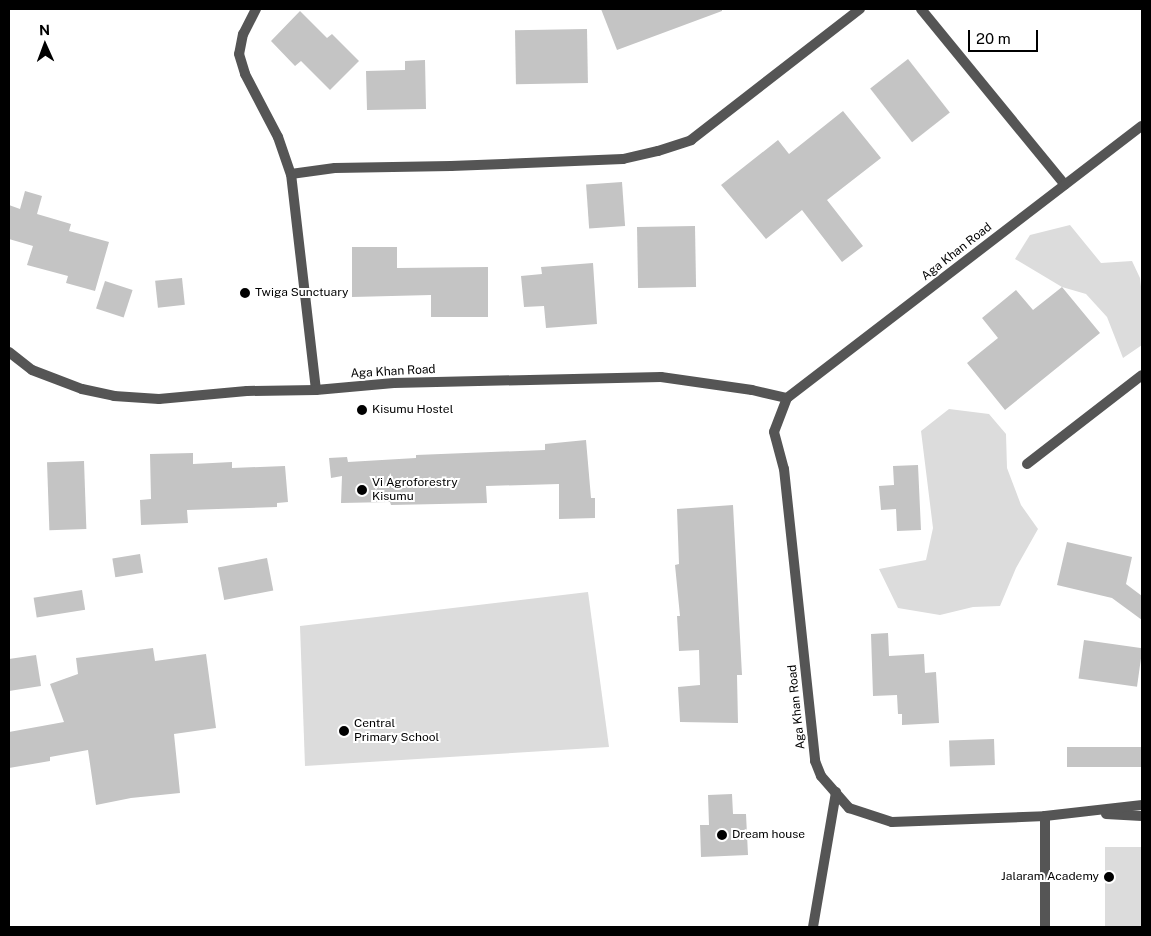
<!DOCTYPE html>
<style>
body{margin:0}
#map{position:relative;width:1151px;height:936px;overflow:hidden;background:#fff;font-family:"Public Sans",sans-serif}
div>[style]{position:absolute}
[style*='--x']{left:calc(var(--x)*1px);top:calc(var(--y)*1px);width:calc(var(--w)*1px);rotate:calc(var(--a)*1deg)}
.green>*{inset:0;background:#dcdcdc;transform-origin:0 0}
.building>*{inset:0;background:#c4c4c4;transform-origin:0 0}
.service>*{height:10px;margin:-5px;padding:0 5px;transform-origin:5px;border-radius:5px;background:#555}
.minor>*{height:10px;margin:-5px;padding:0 5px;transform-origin:5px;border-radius:5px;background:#555}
.tertiary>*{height:10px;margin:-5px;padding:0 5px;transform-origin:5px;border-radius:5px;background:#555}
.dots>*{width:14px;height:14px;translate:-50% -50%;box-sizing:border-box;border:2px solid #fff;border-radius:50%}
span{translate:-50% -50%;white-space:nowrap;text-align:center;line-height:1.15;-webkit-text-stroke:4px #fff;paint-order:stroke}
.street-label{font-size:12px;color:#000}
.poi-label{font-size:12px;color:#000}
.left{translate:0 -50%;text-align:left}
.right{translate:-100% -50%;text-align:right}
.frame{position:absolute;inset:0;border:10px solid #000;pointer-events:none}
.north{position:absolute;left:20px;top:20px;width:50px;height:50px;-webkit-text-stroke:4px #fff;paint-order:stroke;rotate:358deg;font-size:14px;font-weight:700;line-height:20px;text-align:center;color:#000}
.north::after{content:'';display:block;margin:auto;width:18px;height:22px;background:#000;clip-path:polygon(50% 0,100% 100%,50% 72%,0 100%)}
.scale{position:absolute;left:968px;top:30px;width:70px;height:22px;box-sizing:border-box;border:2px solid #000;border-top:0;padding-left:6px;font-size:15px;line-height:18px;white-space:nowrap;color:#000;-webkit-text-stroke:4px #fff;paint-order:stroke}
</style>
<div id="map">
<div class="green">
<div style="clip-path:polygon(1070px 225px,1101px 263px,1132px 261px,1140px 278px,1142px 295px,1142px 345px,1123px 358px,1107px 317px,1086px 294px,1062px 287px,1015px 259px,1030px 235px)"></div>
<div style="clip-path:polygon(949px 409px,989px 414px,1006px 434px,1007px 468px,1021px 505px,1038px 529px,1016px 568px,1000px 606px,973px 607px,940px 615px,898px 608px,879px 569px,926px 560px,933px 528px,921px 431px)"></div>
<div style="clip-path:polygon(588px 592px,609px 747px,305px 766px,300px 626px)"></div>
<div style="left:1142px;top:847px;width:80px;height:37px;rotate:90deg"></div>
</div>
<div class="building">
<div style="clip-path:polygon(601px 9px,722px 9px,722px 11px,617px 50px)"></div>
<div style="clip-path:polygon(300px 11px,327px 38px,332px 34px,359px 61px,330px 90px,301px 61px,295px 66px,271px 41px)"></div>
<div style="left:587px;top:29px;width:54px;height:72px;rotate:89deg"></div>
<div style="left:908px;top:59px;width:68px;height:48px;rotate:52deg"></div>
<div style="clip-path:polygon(425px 60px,426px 109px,367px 110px,366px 71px,405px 70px,405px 61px)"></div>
<div style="clip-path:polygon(843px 111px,881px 158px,827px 200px,863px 246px,842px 262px,802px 210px,766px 239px,721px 185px,778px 140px,789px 154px)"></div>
<div style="left:622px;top:182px;width:44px;height:36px;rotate:86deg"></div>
<div style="clip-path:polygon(25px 191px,42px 196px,37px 214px,71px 224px,69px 231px,109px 242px,95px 291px,66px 283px,68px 276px,27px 265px,33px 246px,9px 239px,9px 205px,20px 209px)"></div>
<div style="left:695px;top:226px;width:61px;height:58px;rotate:89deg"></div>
<div style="clip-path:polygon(352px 247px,397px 247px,397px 268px,488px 267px,488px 317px,431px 317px,431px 295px,352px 297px)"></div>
<div style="clip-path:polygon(593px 263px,597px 324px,546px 328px,544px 306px,524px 307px,521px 276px,542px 274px,541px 267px)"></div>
<div style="left:182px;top:278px;width:27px;height:27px;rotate:84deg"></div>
<div style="left:105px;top:281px;width:29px;height:29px;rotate:18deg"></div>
<div style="clip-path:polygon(1062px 287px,1100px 333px,1005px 410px,967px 363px,998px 338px,982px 318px,1016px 290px,1033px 310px)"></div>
<div style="clip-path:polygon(586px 440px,591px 498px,595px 498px,595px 518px,559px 519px,559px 484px,486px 486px,487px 503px,391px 505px,390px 502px,341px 503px,342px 476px,331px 478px,329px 458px,347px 457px,348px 462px,416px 458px,416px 455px,545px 450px,545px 444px)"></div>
<div style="clip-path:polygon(193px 453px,193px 464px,232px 462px,232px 468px,285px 466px,288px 502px,277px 503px,277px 507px,187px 510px,188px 523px,141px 525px,140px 500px,151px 499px,150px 454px)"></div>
<div style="left:84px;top:461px;width:68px;height:37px;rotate:88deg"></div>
<div style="clip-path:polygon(918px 465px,921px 530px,897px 531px,896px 509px,881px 510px,879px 486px,894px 485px,893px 466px)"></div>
<div style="clip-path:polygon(733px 505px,742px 675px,737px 675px,738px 723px,680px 722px,678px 687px,700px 685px,699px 650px,679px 651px,677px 616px,680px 616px,675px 565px,679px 564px,677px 509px)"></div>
<div style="clip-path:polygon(1067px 542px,1132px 557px,1126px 584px,1142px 596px,1142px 620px,1112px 598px,1057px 585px)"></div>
<div style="left:140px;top:554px;width:19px;height:28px;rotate:81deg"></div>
<div style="left:267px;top:558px;width:33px;height:50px;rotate:79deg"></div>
<div style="left:82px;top:590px;width:20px;height:49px;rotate:81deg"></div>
<div style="clip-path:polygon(888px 633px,889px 656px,924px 654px,925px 673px,936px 672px,939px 723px,902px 725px,902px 714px,898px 714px,897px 695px,873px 696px,871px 634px)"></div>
<div style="left:1084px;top:640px;width:59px;height:39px;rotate:8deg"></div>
<div style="clip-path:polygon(153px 648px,155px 661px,206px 654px,216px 728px,174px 734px,180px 793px,131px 798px,96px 805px,88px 750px,50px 757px,50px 761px,9px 768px,9px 732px,64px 722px,50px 684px,78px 674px,76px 658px)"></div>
<div style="clip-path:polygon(36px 655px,41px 686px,9px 691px,9px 659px)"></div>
<div style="left:994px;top:739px;width:26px;height:45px;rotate:88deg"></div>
<div style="left:1142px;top:747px;width:20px;height:75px;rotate:90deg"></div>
<div style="clip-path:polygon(732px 794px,733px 814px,746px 814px,748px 855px,701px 857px,700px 825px,709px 825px,708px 795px)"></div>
</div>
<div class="service">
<div style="--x:1106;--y:814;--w:36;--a:3"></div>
<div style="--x:1045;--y:816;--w:98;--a:-6.5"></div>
</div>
<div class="minor">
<div style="--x:256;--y:9;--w:28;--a:117"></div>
<div style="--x:243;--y:34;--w:20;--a:101"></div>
<div style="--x:239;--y:54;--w:21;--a:73"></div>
<div style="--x:245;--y:74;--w:71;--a:62.4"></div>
<div style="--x:278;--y:137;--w:39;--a:71"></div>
<div style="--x:921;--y:9;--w:227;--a:50.7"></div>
<div style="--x:316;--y:390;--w:217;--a:-96.6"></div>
<div style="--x:291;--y:174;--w:44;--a:-7.8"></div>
<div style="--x:335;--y:168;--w:116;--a:-1"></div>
<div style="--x:451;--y:166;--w:172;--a:-2.3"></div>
<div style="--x:623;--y:159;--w:36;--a:-13"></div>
<div style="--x:658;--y:151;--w:35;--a:-18"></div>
<div style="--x:691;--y:140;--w:214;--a:-37.8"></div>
<div style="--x:787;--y:398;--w:36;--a:111"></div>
<div style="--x:774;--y:432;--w:38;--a:75"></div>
<div style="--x:784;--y:469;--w:294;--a:83.9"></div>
<div style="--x:815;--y:761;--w:16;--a:68"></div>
<div style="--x:821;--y:776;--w:43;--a:48.8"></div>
<div style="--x:849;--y:808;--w:45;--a:18"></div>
<div style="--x:892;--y:822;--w:153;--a:-2.2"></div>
<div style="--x:1045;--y:816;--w:111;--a:90"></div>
<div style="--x:1027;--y:464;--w:145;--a:-37.7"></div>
<div style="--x:813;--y:927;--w:137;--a:-80.3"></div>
</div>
<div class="tertiary">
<div style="--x:9;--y:352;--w:29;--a:38"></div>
<div style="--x:32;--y:370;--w:53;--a:20.8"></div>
<div style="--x:82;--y:389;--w:33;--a:12"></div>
<div style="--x:114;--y:396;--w:45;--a:3.8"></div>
<div style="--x:159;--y:399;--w:88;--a:-5.2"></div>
<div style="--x:247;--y:391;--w:69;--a:-0.8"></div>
<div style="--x:316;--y:390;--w:78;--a:-5.1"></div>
<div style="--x:394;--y:383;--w:267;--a:-1.3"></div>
<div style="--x:661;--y:377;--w:92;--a:8.1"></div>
<div style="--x:752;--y:390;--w:36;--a:13"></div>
<div style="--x:787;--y:398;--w:447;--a:-37.5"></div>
</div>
<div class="dots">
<div style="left:245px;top:293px;background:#000"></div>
<div style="left:362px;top:410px;background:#000"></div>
<div style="left:362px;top:490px;background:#000"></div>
<div style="left:344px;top:731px;background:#000"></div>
<div style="left:722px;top:835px;background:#000"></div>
<div style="left:1109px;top:877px;background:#000"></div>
</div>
<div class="street-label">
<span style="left:957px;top:252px;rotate:-38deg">Aga Khan Road</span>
<span style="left:393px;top:372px;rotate:-3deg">Aga Khan Road</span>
<span style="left:797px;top:707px;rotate:-96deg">Aga Khan Road</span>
</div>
<div class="poi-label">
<span class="left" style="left:255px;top:293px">Twiga Sunctuary</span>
<span class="left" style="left:372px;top:410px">Kisumu Hostel</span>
<span class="left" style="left:372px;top:490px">Vi Agroforestry<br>Kisumu</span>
<span class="left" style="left:354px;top:731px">Central<br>Primary School</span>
<span class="left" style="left:732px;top:835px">Dream house</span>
<span class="right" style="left:1099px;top:877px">Jalaram Academy</span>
</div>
<div class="frame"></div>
<div class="north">N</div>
<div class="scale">20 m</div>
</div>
